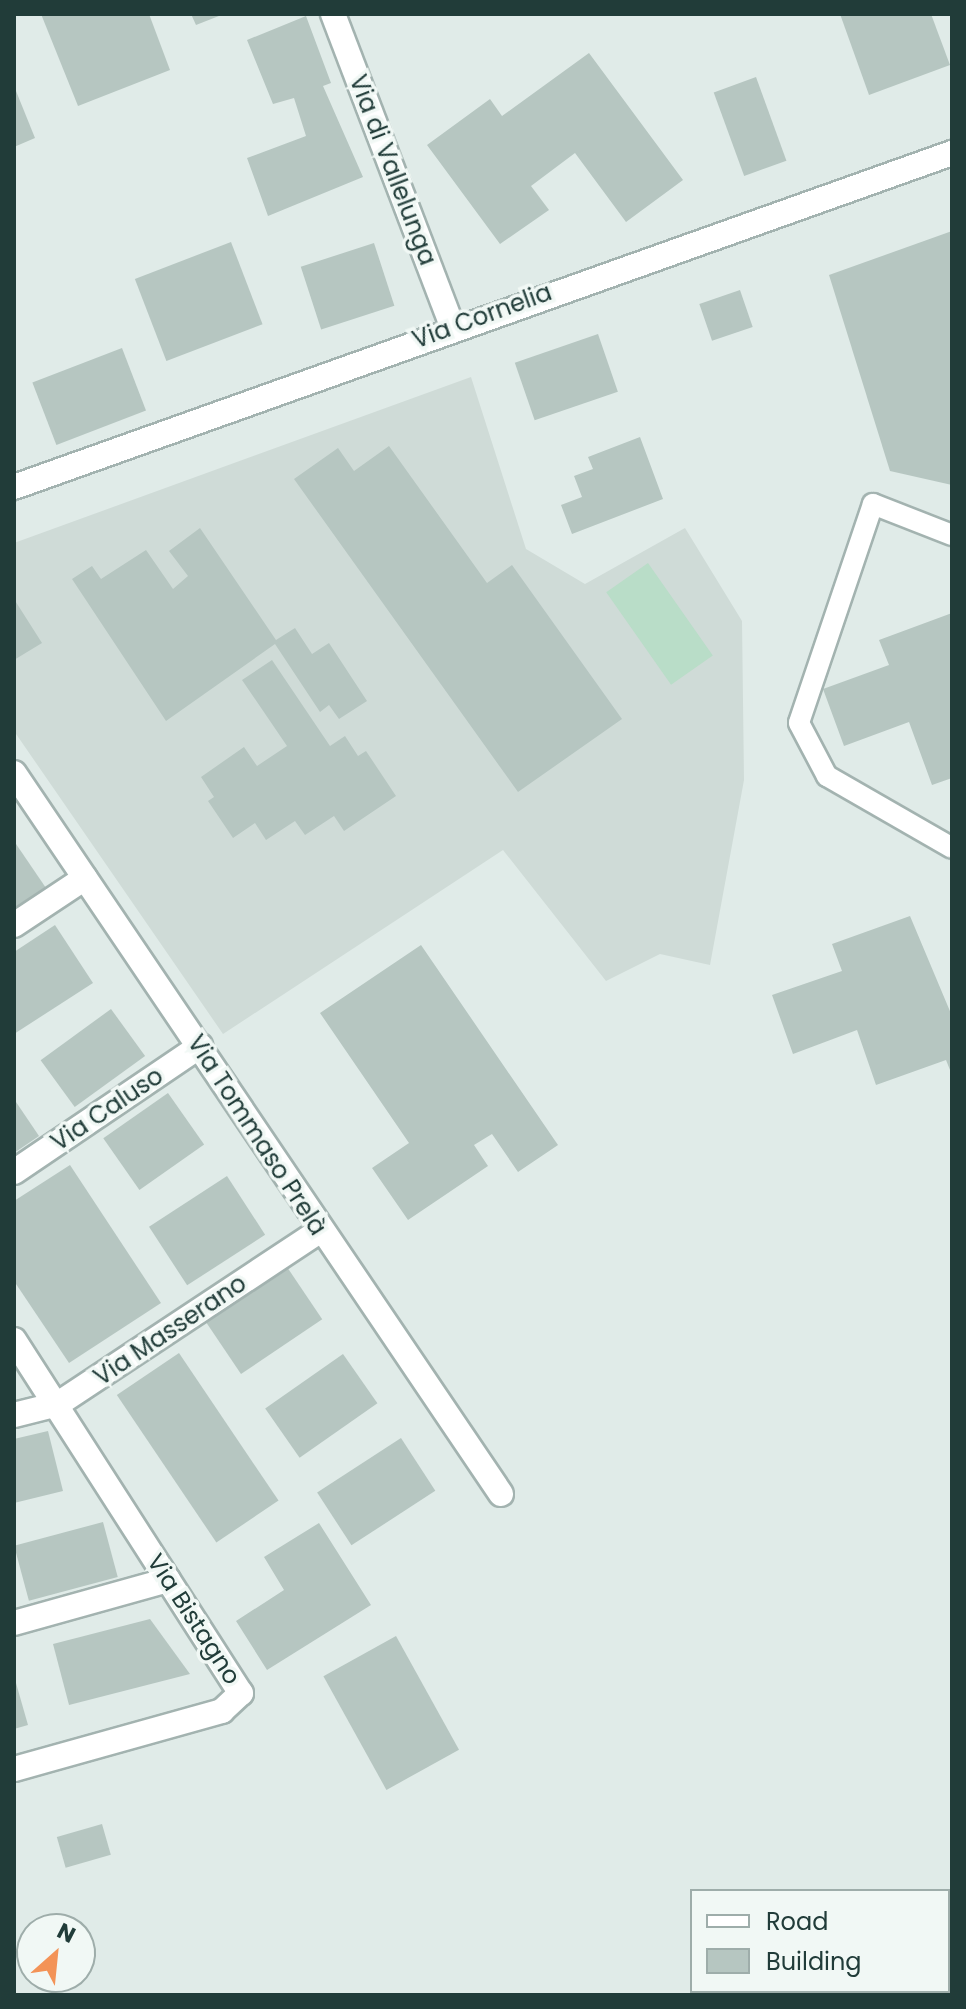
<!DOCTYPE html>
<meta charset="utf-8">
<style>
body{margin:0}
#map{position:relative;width:966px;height:2009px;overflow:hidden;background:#e0ebe8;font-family:Poppins,sans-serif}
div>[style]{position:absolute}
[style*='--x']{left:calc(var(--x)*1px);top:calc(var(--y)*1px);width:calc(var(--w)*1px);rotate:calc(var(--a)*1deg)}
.built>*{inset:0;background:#cfdbd7}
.green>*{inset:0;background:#b9ddc8;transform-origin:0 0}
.building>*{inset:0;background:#b6c6c1;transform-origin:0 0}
.roads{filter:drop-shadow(2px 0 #a3b3b0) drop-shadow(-2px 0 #a3b3b0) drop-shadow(0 2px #a3b3b0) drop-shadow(0 -2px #a3b3b0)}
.lane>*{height:20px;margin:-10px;padding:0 10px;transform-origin:10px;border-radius:10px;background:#fff}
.street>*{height:24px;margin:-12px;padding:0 12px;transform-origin:12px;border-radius:12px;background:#fff}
.secondary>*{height:24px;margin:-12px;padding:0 12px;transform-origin:12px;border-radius:12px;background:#fff}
span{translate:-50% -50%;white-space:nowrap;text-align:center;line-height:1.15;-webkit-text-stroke:7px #f1f8f5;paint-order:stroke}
.street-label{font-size:24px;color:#213c39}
.frame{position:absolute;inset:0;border:16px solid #213c39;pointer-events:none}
.legend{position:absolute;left:690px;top:1889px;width:260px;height:104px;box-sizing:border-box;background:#f1f8f5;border:2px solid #9eadaa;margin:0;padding:10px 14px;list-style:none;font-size:24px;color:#213c39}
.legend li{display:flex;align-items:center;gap:16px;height:40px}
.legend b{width:40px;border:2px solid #9eadaa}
.north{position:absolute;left:16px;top:1913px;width:80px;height:80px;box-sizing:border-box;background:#f1f8f5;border:2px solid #9eadaa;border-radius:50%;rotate:27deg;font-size:22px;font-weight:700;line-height:32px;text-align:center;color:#213c39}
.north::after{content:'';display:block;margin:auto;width:28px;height:36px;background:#f39357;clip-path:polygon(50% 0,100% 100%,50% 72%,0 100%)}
</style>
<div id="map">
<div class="built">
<div style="clip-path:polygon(471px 377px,526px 549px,585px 584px,685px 528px,742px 621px,744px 780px,710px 965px,660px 954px,606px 981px,503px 850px,223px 1034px,14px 731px,14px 543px)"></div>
</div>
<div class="green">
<div style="left:648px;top:563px;width:113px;height:51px;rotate:55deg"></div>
<div style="clip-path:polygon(948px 1892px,952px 1995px,683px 1995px,948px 1991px)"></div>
</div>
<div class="building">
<div style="clip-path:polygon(41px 14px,149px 14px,170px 70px,78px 106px)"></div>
<div style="clip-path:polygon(191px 14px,224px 14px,196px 25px)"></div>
<div style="clip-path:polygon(840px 14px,931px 14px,950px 65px,869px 95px)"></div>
<div style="clip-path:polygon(306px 16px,331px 83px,323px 86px,363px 177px,268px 216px,247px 158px,306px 136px,294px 98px,273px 104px,247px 40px)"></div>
<div style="clip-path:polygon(589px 53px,683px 180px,626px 222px,575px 153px,531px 186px,549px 210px,500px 244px,427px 145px,490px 99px,502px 116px)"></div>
<div style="left:756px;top:77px;width:89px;height:45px;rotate:70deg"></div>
<div style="clip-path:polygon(14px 86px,35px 138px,14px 147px)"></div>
<div style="clip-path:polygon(952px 231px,952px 485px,890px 471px,829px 275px)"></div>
<div style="left:231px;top:242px;width:88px;height:103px;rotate:69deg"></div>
<div style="left:374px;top:243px;width:66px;height:77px;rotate:72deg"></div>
<div style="left:740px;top:290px;width:39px;height:43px;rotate:71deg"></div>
<div style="left:598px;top:334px;width:61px;height:88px;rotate:71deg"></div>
<div style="left:122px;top:348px;width:67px;height:96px;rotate:69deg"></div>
<div style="clip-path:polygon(640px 437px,663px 499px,572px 534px,561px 505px,582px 497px,574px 476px,593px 469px,588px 457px)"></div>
<div style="clip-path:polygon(389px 446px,487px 583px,512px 565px,622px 719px,518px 792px,294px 479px,338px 448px,354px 471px)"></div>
<div style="clip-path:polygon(200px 528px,276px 640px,295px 628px,312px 654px,329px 643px,367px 701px,339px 719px,329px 705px,320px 712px,275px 644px,166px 721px,72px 579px,92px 566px,101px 579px,146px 550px,173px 589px,188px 576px,169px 551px)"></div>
<div style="clip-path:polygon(14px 599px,42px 643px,14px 660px)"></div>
<div style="clip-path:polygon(952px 613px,952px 778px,932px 785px,909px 722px,844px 746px,823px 689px,889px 665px,879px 640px)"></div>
<div style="clip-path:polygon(272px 660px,330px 746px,345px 736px,358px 756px,366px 751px,396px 796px,344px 831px,334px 816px,305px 835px,295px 821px,266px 840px,255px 823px,233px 838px,208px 801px,214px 797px,201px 777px,244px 747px,257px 766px,287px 746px,242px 680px)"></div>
<div style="clip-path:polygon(14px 841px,46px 888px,14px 910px)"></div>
<div style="clip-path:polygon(910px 916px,952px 1016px,952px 1075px,946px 1060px,876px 1085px,857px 1030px,793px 1054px,772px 995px,842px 971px,832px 944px)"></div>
<div style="clip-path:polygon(55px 925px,93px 983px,14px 1034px,14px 952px)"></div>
<div style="clip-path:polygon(421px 945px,558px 1145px,518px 1172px,492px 1134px,474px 1145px,488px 1166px,408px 1220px,372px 1168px,409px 1143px,320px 1013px)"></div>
<div style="left:111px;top:1009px;width:58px;height:87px;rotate:54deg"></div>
<div style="left:168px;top:1093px;width:63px;height:79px;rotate:55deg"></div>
<div style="clip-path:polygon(14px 1099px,39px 1136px,14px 1153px)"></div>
<div style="clip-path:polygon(70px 1165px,161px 1303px,69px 1363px,14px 1281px,14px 1201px)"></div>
<div style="left:227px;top:1176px;width:70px;height:93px;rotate:57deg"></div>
<div style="left:287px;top:1267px;width:63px;height:98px;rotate:56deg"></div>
<div style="left:179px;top:1353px;width:178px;height:75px;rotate:56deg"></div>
<div style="left:343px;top:1354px;width:60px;height:95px;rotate:55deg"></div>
<div style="clip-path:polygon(48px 1431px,63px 1491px,14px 1503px,14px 1439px)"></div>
<div style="left:401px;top:1438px;width:63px;height:100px;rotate:57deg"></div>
<div style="left:103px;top:1522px;width:57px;height:92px;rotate:75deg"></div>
<div style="clip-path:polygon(319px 1523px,371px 1605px,267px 1670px,236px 1621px,284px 1590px,264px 1557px)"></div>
<div style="clip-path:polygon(150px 1619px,190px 1674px,69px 1705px,53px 1644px)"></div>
<div style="left:396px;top:1636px;width:130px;height:83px;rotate:61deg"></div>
<div style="clip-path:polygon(14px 1676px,28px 1725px,14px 1729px)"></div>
<div style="left:102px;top:1824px;width:32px;height:47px;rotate:74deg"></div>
</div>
<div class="roads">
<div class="lane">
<div style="--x:952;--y:535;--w:85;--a:-158.6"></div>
<div style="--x:873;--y:504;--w:231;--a:108.7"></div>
<div style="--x:799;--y:723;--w:60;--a:62.2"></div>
<div style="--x:827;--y:776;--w:144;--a:29.9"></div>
</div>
<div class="street">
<div style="--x:14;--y:773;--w:870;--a:55.96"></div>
<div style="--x:14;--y:925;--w:85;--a:-33.5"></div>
<div style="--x:14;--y:1172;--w:225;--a:-34.1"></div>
<div style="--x:14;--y:1340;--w:420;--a:57.3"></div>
<div style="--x:241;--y:1693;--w:26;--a:137"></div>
<div style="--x:222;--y:1711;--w:216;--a:164.4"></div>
<div style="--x:14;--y:1415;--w:45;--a:-14"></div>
<div style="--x:58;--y:1404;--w:313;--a:-33.5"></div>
<div style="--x:14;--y:1623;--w:160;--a:-15.6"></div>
</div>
<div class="secondary">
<div style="--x:333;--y:14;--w:334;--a:69.1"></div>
<div style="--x:14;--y:487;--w:996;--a:-19.6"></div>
</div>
</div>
<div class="street-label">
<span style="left:393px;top:170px;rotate:69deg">Via di Vallelunga</span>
<span style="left:482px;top:316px;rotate:-20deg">Via Cornelia</span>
<span style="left:107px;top:1109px;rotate:-34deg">Via Caluso</span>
<span style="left:257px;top:1135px;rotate:57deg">Via Tommaso Prelà</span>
<span style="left:170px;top:1330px;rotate:-34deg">Via Masserano</span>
<span style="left:194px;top:1619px;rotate:57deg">Via Bistagno</span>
</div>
<div class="frame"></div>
<ul class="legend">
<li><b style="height:10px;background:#fff"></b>Road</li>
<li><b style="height:22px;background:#b6c6c1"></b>Building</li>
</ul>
<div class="north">N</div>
</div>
